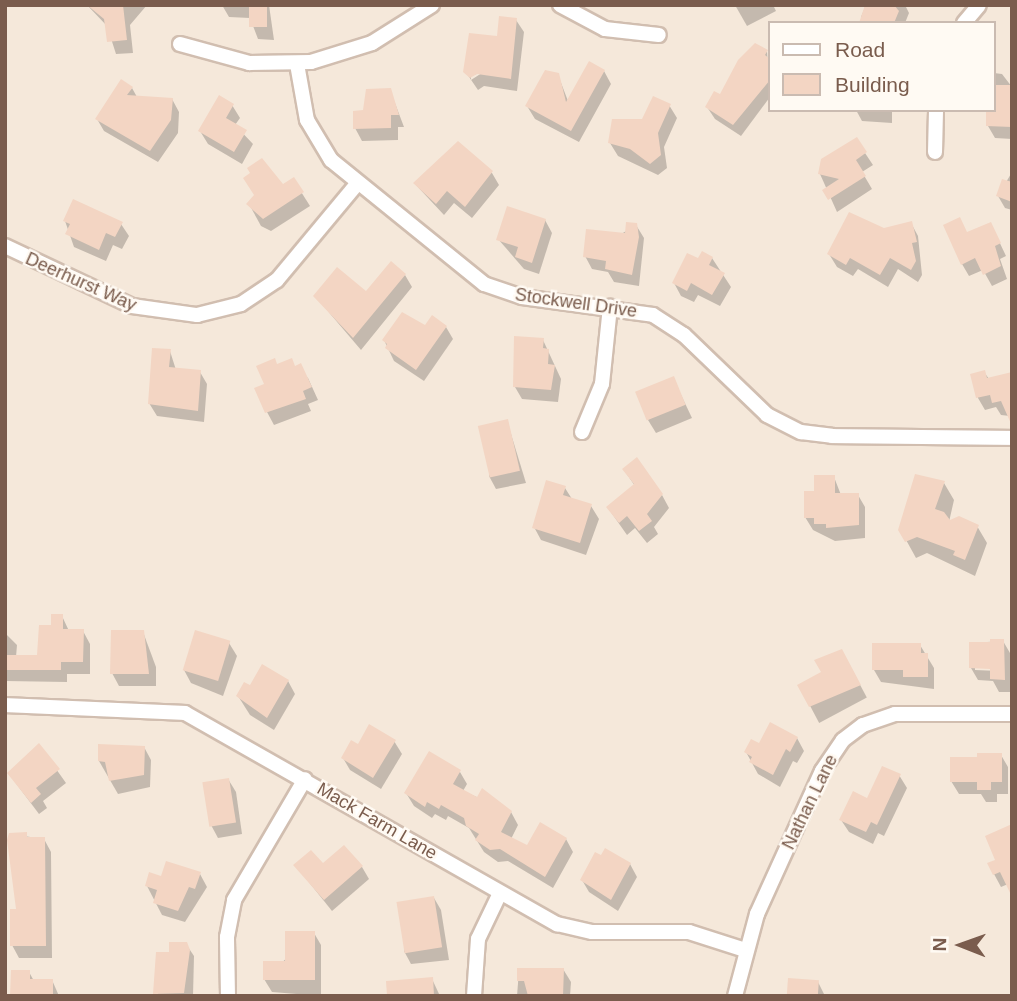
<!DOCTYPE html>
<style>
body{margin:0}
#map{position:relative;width:1017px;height:1001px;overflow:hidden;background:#fdf6ec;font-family:Arial,sans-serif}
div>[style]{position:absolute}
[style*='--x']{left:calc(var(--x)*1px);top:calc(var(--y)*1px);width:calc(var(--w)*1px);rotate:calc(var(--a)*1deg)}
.residential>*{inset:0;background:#f5e8da}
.shadow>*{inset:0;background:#0003;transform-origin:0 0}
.building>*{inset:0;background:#f3d5c3;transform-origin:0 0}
.roads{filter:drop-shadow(2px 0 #d1beb0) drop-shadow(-2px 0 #d1beb0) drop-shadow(0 2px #d1beb0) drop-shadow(0 -2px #d1beb0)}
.street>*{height:14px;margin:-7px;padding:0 7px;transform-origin:7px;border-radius:7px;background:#fff}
span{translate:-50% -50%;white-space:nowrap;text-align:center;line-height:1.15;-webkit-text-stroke:5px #fffaf3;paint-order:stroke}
.street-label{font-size:18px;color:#7a5c4d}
.frame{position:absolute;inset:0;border:7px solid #7a5c4d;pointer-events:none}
.legend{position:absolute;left:768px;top:21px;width:228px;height:91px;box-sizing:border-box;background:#fffaf3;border:2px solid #cabbb1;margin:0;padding:9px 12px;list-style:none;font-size:21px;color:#7a5c4d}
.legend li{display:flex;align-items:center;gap:14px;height:35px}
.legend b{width:35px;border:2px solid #cabbb1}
.north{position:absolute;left:926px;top:910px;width:70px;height:70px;-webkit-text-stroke:5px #fffaf3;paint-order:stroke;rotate:271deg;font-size:19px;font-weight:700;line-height:28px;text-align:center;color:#7a5c4d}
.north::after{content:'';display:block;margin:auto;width:24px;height:32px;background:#7a5c4d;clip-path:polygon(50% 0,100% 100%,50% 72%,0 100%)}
</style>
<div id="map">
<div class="residential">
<div style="clip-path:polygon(evenodd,5px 5px,1012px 5px,1012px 996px,5px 996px,5px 5px,770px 23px,994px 23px,994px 110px,770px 110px,770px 23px)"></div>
</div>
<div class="shadow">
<div style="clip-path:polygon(87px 5px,147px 5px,130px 25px,133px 53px,116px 54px,107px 26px)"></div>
<div style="clip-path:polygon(222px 5px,269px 5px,274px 40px,258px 39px,250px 18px,229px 17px)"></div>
<div style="clip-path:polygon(735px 5px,773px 5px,776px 11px,747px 26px)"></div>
<div style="clip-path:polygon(866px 5px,905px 5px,909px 13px,905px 23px,864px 23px,861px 17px)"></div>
<div style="clip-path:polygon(evenodd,516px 20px,524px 32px,517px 91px,484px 86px,478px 90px,465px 71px,516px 20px,485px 71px,471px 80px,471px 76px,485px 71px)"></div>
<div style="clip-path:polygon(767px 51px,770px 97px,741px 136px,715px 119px,707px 107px)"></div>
<div style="clip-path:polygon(604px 71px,611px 84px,579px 142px,535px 119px,527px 106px,558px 75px,568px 101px)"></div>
<div style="clip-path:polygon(994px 73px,1002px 74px,1012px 87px,1012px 139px,995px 138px,988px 126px,994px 110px)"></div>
<div style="clip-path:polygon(132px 88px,137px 97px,172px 99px,179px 112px,178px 133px,158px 162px,104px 131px,97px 119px)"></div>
<div style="clip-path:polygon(390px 90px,404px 127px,398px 127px,398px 140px,362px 141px,355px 128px,364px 112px)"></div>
<div style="clip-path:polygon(232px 105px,240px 118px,235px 125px,253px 144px,242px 164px,208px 144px,200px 131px)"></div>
<div style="clip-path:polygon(669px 105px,677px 118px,664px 147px,667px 168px,658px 175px,618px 156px,610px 143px)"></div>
<div style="clip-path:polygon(856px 110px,892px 110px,892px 123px,862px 121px)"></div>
<div style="clip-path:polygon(458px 144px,492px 173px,499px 185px,472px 218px,454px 203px,444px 215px,415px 184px)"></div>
<div style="clip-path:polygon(865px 153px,873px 165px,862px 172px,872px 189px,837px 212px,820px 174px)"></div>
<div style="clip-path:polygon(1012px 172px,1012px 210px,1005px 208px,998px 196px)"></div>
<div style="clip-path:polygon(293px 179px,310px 206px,271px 231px,261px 226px,249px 204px)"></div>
<div style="clip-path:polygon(545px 220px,552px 233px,539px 274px,524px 269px,498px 239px)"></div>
<div style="clip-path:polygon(65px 221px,121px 224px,129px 236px,122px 249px,113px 245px,106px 261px,74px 247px)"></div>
<div style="clip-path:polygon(911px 223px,918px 236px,922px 275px,918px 282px,898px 269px,888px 287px,858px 269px,853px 276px,837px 267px,829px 254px)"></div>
<div style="clip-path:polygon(636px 225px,644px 238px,639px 286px,614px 282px,608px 272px,592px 269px,585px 256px)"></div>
<div style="clip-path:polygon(968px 234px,997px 237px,1006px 256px,1000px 259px,1007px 279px,992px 286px,983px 270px,969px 276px,962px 264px)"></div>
<div style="clip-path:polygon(712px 258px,731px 287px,720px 306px,698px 295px,694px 302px,681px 296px,674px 283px,699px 260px)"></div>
<div style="clip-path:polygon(405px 275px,412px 287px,361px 350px,315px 296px,367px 293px)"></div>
<div style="clip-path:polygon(446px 327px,453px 339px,424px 381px,394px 361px,384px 340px)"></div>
<div style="clip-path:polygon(543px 340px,561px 379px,558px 402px,522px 399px,515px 387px)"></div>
<div style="clip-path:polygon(170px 351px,176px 370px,200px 372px,207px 384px,204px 422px,157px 416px,149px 403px)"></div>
<div style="clip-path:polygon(277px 366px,295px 368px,308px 378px,318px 400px,308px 404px,311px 411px,274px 425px,267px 412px,267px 384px)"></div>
<div style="clip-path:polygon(984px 372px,989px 379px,1012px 373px,1010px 416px,1001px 415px,996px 407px,985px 410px,978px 398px,972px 375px)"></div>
<div style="clip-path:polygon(673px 378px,692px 418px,656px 433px,648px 420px)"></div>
<div style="clip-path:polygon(507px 421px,526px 483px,496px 489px,489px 476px)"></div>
<div style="clip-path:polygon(624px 470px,662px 495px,669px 508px,654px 527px,658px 534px,647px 543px,635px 528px,627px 535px,608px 508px,635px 486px)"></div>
<div style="clip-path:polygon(834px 477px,841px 495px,858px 495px,865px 507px,865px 538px,835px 541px,813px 530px,805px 517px)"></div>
<div style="clip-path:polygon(944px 483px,954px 500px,949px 522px,977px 526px,987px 543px,975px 576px,927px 553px,916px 558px,900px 529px)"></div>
<div style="clip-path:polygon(565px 488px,572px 499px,591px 506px,599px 519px,586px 555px,541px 540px,534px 527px)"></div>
<div style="clip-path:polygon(62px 616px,69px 631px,83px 631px,90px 644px,90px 674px,67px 674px,67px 682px,5px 681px,5px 633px,17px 645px,16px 657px,38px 657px)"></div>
<div style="clip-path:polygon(143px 632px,156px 667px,156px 686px,119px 686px,112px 673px)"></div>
<div style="clip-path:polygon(evenodd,1003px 641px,1010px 653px,1012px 692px,999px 692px,993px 681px,978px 680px,971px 668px,971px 643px,1003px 641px,975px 667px,999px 667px,999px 671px,975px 670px,975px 667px)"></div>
<div style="clip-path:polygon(229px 643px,237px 656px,223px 696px,191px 683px,184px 670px)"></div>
<div style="clip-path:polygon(920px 645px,934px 668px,934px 689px,881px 682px,874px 670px)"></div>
<div style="left:849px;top:664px;width:38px;height:54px;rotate:62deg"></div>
<div style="clip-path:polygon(288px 681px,295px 694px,274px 730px,250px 715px,238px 696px,250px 687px)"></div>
<div style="clip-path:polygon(797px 738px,804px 751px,797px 763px,793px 761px,780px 787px,758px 774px,746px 752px)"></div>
<div style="clip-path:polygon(394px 741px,402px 754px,381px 789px,350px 770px,343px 758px)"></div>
<div style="clip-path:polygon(39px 745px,66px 783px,43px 801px,47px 808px,39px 814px,9px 774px)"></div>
<div style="clip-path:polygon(144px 747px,151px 760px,150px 787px,118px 794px,99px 761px)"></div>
<div style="clip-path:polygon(1001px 755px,1008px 767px,1008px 794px,997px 794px,997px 802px,986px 802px,981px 794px,959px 794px,951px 781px,951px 759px)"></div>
<div style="clip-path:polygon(460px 772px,467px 784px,463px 791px,511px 812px,518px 825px,511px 839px,527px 848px,566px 839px,573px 852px,553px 888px,508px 861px,498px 862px,484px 852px,469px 828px,448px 816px,446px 820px,435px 814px,432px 818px,414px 806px,406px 793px)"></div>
<div style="clip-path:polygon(899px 775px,907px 788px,884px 836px,878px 833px,873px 844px,849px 832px,841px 820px)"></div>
<div style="clip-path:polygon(228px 779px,236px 792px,242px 834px,218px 838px,211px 825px)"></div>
<div style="clip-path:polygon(10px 834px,44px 839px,51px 852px,52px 958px,19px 958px,12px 945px,18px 911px)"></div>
<div style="clip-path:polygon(998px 861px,1008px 884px,1001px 887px,994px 874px)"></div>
<div style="clip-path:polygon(630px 864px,637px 877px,618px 911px,589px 892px,582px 880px)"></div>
<div style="clip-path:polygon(322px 865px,362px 867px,369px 879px,332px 911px,296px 866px)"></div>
<div style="clip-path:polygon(200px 874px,207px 887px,185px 922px,162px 915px,147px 886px,163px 878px)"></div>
<div style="clip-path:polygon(434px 898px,441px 910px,449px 960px,411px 964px,404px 951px)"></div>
<div style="clip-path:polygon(314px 933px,321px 945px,321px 996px,272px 992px,264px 979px)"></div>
<div style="clip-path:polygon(186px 944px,194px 956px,193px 996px,157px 996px,170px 954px)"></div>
<div style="clip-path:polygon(563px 969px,571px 982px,570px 996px,517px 996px,519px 970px)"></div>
<div style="clip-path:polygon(29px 972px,34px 981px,52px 980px,59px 996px,13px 996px)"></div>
<div style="clip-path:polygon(432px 979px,440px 996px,389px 996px)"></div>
<div style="clip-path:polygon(818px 982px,825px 996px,790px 996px)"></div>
</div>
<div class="building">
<div style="clip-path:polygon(87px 5px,123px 5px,127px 40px,107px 42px,104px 19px)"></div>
<div style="left:249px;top:5px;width:18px;height:22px"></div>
<div style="clip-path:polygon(865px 5px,894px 5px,899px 11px,894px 23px,859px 23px)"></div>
<div style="clip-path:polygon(499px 16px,517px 18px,511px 79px,477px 74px,470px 78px,463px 72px,469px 33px,497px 36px)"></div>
<div style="clip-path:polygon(755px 43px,768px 50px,765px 55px,770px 59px,770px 80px,733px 125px,705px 107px,714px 91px,720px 94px,738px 60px)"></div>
<div style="clip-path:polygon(589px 61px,605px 70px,571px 131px,525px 106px,545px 70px,559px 73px,566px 102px)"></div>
<div style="clip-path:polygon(121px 79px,133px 87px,127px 95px,173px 98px,171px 120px,150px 151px,95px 119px)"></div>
<div style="clip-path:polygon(994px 85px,1012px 85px,1012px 127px,986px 126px,986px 110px,994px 110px)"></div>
<div style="clip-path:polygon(391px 88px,399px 115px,391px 115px,391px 128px,353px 129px,353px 111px,363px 110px,366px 89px)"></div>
<div style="clip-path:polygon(219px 95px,234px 104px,226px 118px,247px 130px,234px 152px,198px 131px)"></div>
<div style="clip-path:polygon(653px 96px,671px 104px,658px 133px,661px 155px,650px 164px,630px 149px,608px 143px,612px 119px,642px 119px)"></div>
<div style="clip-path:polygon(857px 137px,867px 152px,856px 160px,866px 176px,828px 200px,822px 190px,839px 179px,818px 174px,821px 159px)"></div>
<div style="clip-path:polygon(458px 141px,493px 171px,465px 207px,447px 191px,436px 204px,413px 183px)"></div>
<div style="clip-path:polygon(262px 158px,283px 184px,294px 177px,304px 192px,263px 219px,246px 204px,254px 195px,243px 178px,250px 173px,247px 168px)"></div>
<div style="clip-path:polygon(1002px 179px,1012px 182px,1012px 202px,996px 196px)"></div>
<div style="clip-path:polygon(73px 199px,123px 222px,115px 237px,106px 233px,99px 250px,65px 234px,70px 224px,63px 221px)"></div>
<div style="clip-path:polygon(507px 206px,546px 219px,532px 263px,515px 257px,518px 247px,496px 240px)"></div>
<div style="clip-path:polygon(849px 212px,884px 228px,912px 221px,917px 242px,912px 243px,916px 261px,911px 270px,890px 258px,880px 275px,850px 258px,846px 265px,827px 254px)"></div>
<div style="clip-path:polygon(960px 217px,967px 232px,991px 222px,1001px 243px,995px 246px,1001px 266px,983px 275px,975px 258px,961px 265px,943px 225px)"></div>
<div style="clip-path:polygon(626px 222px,637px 223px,639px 237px,632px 275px,605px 269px,606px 261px,583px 257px,586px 229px,625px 233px)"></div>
<div style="clip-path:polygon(702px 251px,713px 257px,709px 265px,725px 273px,712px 295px,691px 283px,687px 291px,672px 283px,687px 253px,698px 258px)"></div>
<div style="clip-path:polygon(391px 261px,406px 274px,353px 338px,313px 296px,337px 267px,366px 291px)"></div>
<div style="clip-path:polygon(402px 312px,425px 325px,432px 315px,447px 326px,416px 370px,385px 348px,387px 344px,382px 340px)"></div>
<div style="clip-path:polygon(514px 336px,544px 338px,543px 348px,549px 349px,548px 364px,555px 365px,551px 390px,513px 387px)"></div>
<div style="clip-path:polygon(152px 348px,171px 349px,169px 367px,201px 370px,198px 411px,148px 404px)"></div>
<div style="clip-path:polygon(275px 358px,277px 364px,292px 358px,295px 366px,301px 363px,312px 387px,303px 391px,306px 399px,265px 413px,254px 388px,264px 384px,256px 366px)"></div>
<div style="clip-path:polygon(985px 370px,987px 378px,1012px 372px,1012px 426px,1001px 401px,992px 403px,990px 395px,976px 398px,970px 374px)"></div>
<div style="left:674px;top:376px;width:31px;height:42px;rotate:68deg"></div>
<div style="left:508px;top:419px;width:53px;height:31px;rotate:77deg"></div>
<div style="clip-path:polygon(637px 457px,663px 494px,647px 514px,652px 521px,639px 531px,627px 516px,619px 523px,606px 507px,634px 484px,622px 469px)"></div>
<div style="clip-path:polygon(915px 474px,945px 481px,935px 509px,944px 512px,950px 520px,959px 516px,979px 525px,965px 560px,953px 555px,955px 551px,917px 537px,905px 542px,898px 530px)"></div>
<div style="clip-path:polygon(814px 475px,835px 475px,835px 493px,859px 493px,859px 525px,826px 528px,826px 524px,814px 524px,814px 518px,804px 518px,804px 491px,814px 491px)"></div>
<div style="clip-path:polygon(546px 480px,566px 486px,563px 495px,592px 504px,580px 543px,532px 528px)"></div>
<div style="clip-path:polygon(51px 614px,63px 614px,63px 629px,84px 629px,83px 662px,61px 662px,61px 670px,5px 670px,5px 655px,37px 655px,39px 625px,51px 625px)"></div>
<div style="clip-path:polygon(111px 630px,144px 630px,149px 674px,110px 674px)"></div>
<div style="left:195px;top:630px;width:37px;height:42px;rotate:17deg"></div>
<div style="clip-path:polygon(990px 639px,1004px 639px,1005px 680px,990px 679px,990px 669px,969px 668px,969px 642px,990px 642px)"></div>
<div style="clip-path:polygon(872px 643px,921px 643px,921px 653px,928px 653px,928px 677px,903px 677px,903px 670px,872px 670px)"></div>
<div style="clip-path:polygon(842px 649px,861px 685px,809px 707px,797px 685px,821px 672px,814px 660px)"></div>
<div style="clip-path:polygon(262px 664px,289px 680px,267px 718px,236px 696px,244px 682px,250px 685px)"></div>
<div style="clip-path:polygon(770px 722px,798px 737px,790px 752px,786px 749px,773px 775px,749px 762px,752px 757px,744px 752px,751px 739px,759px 743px)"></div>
<div style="clip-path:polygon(369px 724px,396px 740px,373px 778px,341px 758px,351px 740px,358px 744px)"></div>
<div style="clip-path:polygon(39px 743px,60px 769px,36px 788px,41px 794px,31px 803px,7px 773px)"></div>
<div style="clip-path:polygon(98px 744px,145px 746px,144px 775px,109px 781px,105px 762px,98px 761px)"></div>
<div style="clip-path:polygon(429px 751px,461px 770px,453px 784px,477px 797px,482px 788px,512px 811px,501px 832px,527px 845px,540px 822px,567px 838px,545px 877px,500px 849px,490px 850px,475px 840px,479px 834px,466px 826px,464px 818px,441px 805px,439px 809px,427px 802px,425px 807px,404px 793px)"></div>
<div style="clip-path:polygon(977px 753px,1002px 753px,1002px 782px,991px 782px,991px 790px,977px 790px,977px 782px,950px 782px,950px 757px,977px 757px)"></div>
<div style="clip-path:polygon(882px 766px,901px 774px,877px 825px,871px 822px,866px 832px,839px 820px,853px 791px,867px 798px)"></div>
<div style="left:229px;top:778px;width:45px;height:27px;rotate:81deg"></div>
<div style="clip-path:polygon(1012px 824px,1012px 897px,1000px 872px,993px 875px,987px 863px,995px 860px,985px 836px)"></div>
<div style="clip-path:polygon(27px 832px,27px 837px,45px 837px,46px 946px,10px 946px,10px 909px,16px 909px,7px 840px,9px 833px)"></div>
<div style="clip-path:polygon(344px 845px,363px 866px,324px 900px,293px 865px,311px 850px,323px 863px)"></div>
<div style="clip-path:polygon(605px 848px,631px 863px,611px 900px,580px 880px,595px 852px,601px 855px)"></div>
<div style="clip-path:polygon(166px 861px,201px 872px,195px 889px,189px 887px,178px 911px,153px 903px,157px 890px,145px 886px,149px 872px,161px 876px)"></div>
<div style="left:434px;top:896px;width:52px;height:38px;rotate:81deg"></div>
<div style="clip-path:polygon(285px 931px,315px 931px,315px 980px,263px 980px,263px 961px,285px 961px)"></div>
<div style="clip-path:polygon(169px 942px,187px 942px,190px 950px,184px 993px,153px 994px,156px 952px,169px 952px)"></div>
<div style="clip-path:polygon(517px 968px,564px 968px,563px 996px,528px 996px,524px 981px,517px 981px)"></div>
<div style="clip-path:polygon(11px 970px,30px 970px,30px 979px,53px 979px,53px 996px,10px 996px)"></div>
<div style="clip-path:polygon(433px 977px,434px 996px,387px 996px,386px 981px)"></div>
<div style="left:788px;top:978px;width:31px;height:18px;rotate:4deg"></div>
</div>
<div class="roads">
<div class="street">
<div style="--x:560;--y:5;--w:51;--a:28.1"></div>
<div style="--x:605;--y:29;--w:54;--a:6.3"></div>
<div style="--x:964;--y:23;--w:23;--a:-50"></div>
<div style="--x:180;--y:44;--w:72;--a:15.4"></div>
<div style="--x:249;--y:63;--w:62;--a:-0.9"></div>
<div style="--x:311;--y:62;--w:64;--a:-17.3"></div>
<div style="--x:372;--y:43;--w:71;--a:-32.3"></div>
<div style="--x:297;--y:64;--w:57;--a:79.9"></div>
<div style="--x:307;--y:120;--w:47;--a:59"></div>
<div style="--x:331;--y:160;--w:197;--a:39"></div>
<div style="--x:484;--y:284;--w:40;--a:18.9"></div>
<div style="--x:522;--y:297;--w:132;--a:7.8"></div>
<div style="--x:653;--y:315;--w:37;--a:33"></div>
<div style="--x:684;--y:335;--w:115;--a:43.9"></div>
<div style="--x:767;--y:415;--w:38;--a:27"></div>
<div style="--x:801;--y:432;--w:31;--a:7"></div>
<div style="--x:832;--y:436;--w:180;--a:0.6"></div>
<div style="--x:935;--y:152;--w:42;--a:-88.6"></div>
<div style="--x:5;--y:246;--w:140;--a:25.3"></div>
<div style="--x:132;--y:306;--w:66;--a:7.9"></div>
<div style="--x:197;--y:315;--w:45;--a:-14"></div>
<div style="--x:241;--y:304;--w:43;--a:-33.7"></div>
<div style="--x:277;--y:280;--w:125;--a:-50.2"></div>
<div style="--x:582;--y:432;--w:52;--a:-67.4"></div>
<div style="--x:602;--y:384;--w:78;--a:-84.1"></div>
<div style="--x:5;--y:705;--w:180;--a:2.5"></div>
<div style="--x:185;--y:713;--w:428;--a:29.6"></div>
<div style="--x:557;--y:924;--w:36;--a:13"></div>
<div style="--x:592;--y:932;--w:97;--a:0"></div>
<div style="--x:689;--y:932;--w:59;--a:17.8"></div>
<div style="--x:228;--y:996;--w:59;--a:-91"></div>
<div style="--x:227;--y:937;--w:38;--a:-79"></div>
<div style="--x:234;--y:900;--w:140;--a:-59.6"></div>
<div style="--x:474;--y:996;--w:57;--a:-86"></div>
<div style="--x:478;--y:939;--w:51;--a:-64.4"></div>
<div style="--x:735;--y:996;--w:85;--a:-75"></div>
<div style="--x:757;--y:914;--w:157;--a:-65.6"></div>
<div style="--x:822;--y:771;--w:37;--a:-56"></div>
<div style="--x:843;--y:740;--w:25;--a:-37"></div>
<div style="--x:863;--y:725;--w:34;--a:-19"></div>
<div style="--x:895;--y:714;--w:117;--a:0"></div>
</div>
</div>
<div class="street-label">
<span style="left:81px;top:282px;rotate:24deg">Deerhurst Way</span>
<span style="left:576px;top:303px;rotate:8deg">Stockwell Drive</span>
<span style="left:810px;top:802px;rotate:-64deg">Nathan Lane</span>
<span style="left:377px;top:821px;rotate:30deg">Mack Farm Lane</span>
</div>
<div class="frame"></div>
<ul class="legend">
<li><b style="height:9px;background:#fff"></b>Road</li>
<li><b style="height:19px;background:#f3d5c3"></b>Building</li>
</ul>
<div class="north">N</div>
</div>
